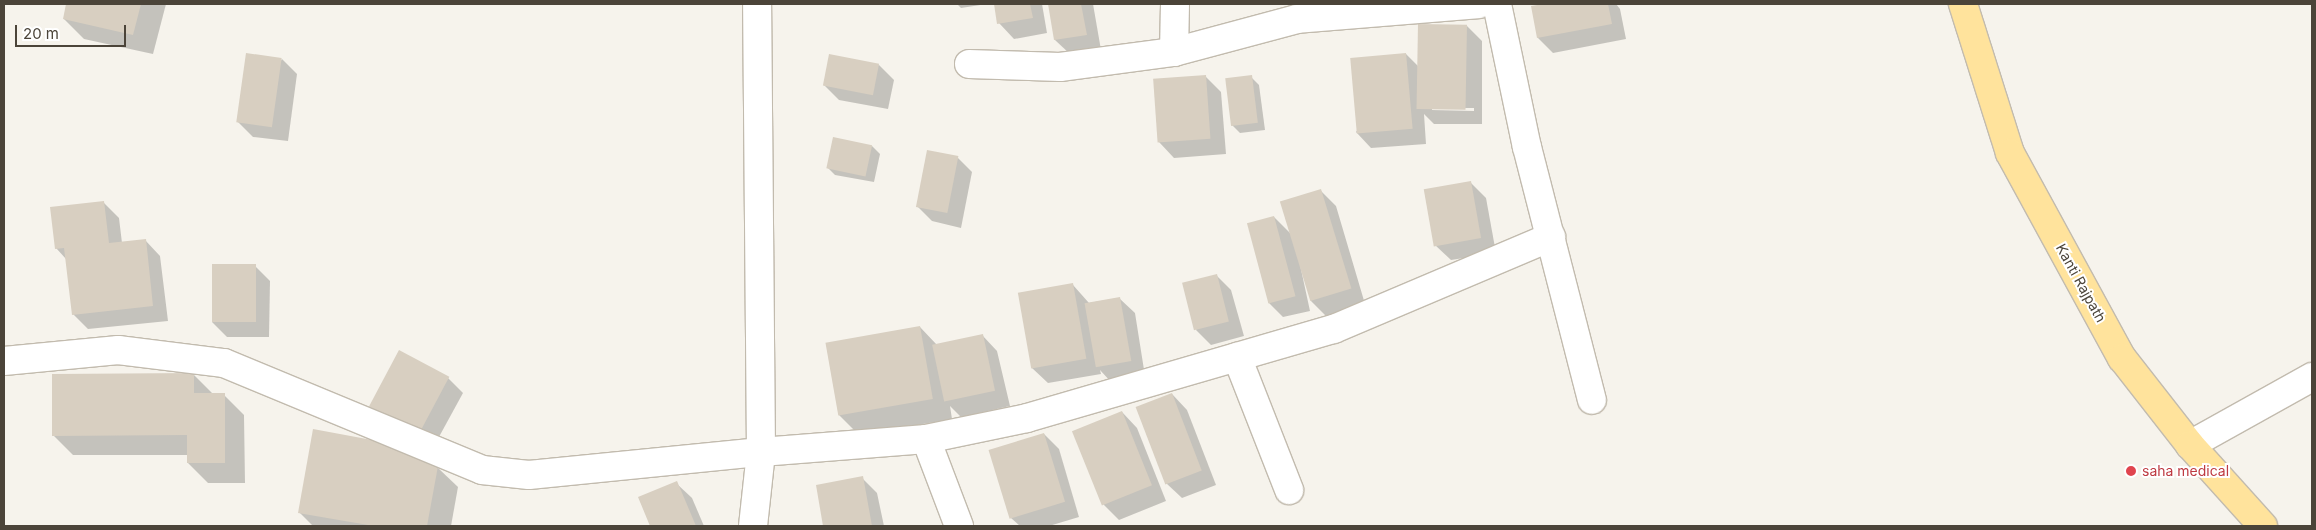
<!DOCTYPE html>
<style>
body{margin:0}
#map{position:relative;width:2316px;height:530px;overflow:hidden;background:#f6f3ec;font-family:Inter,sans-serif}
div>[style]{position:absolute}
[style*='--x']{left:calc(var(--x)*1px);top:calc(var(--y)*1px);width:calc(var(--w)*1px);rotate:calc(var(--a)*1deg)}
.shadow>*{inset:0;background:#0003}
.building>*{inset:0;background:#d8cfc1;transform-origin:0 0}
.roads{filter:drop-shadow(1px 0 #c2bbae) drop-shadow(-1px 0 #c2bbae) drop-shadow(0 1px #c2bbae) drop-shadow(0 -1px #c2bbae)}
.street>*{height:28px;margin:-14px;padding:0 14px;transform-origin:14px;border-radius:14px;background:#fff}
.primary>*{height:28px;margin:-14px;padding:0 14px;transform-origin:14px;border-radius:14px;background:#ffe39c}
.dots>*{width:14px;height:14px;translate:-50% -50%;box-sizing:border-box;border:2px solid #fff;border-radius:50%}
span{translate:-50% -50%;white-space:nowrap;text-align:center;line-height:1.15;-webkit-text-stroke:4px #fff;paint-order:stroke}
.street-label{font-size:14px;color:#4b4439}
.health-label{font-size:14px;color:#be3a42}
.left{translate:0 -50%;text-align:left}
.frame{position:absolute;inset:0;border:5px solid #4b4439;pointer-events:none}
.scale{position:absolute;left:15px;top:25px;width:111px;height:22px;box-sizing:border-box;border:2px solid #4b4439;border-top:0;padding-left:6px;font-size:15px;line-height:18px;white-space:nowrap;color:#4b4439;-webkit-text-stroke:4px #fff;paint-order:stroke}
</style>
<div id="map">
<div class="shadow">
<div style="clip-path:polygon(67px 4px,166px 4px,153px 54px,84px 39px,64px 19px)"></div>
<div style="clip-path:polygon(957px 4px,987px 4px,961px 8px)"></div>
<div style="clip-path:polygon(995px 4px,1042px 4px,1047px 33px,1014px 39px,999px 23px)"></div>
<div style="clip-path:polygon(1049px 4px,1093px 4px,1101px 50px,1071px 55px,1055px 40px)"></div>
<div style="clip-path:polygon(1550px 4px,1616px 4px,1620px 9px,1626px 39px,1553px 53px,1538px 38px,1532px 7px)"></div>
<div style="clip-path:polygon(evenodd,1467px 26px,1482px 41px,1482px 124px,1434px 124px,1424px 114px,1426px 144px,1371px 148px,1356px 132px,1406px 54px,1419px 67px,1467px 26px,1432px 108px,1474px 108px,1474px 111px,1432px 110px,1432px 108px)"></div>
<div style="clip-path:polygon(282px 59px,297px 74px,288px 141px,253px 137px,238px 122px)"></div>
<div style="clip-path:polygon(879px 65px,894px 80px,888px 109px,839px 100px,824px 85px)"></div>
<div style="clip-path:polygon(1206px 77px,1221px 92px,1226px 154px,1174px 158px,1159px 142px)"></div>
<div style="clip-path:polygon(1251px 77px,1259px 85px,1265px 130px,1240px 133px,1232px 125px)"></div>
<div style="clip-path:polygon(872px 146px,880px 154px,874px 182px,835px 175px,827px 167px)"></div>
<div style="clip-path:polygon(957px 157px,972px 172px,961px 228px,932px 221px,917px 206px)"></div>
<div style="clip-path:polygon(1471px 183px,1486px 198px,1496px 253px,1451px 260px,1435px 245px)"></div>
<div style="clip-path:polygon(1321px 191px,1336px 206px,1365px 304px,1326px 316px,1311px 301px,1299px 260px,1310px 311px,1283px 317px,1268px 302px,1274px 217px,1291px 234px)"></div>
<div style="clip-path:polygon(103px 202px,119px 218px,122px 243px,145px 240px,160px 256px,168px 321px,88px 329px,73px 314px,66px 259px,56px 248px)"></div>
<div style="clip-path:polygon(255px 266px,270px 281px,269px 337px,227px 337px,212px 322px)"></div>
<div style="clip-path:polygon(1216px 275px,1231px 290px,1244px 336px,1211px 345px,1196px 330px)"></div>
<div style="clip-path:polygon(1073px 285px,1089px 303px,1119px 298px,1135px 313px,1145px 376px,1111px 382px,1100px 370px,1101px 374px,1048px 383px,1032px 368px)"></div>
<div style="clip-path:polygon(920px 327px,937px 345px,982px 335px,997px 351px,1010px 406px,961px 417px,950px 406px,952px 419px,859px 435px,839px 415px)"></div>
<div style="clip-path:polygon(193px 374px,214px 395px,224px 395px,244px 415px,245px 483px,208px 483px,188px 463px,188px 455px,73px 455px,53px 435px)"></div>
<div style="clip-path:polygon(448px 378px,463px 393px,434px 446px,386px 421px,371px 406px)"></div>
<div style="clip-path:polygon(1172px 394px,1187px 410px,1216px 485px,1182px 498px,1166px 483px)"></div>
<div style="clip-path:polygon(1122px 412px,1137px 428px,1166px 501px,1119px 520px,1104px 505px,1074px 432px)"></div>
<div style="clip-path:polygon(1044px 434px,1059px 449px,1079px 517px,1049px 526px,1020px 526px,1011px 518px)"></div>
<div style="clip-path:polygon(437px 467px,458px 487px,451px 526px,313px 526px,299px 512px)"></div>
<div style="clip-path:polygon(862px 478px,877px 493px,884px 526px,824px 526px,817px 486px)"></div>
<div style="clip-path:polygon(676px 483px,692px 498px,704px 526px,651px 526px,639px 498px)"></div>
</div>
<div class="building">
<div style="clip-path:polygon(66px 4px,141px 4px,133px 35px,63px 19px)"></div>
<div style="clip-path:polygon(994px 4px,1030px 4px,1033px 18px,997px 24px)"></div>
<div style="clip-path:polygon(1048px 4px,1081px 4px,1087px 35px,1054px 40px)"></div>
<div style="clip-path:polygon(1543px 4px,1608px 4px,1612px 24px,1537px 38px,1531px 6px)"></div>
<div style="left:1418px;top:24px;width:49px;height:85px;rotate:1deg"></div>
<div style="left:246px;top:53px;width:36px;height:70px;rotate:8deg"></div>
<div style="left:1406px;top:53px;width:76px;height:56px;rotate:85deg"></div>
<div style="left:829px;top:54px;width:51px;height:32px;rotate:11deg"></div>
<div style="left:1206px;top:75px;width:64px;height:53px;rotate:86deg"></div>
<div style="left:1252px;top:75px;width:48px;height:27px;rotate:83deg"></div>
<div style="left:833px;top:137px;width:40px;height:32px;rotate:12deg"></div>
<div style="left:927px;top:150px;width:32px;height:58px;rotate:11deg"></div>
<div style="left:1471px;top:181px;width:58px;height:48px;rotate:80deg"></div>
<div style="left:1321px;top:189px;width:104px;height:43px;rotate:73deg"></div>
<div style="clip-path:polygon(104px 201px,109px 243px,146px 239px,153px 306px,72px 315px,64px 248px,55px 249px,50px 207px)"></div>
<div style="left:1274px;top:216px;width:83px;height:28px;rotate:75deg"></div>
<div style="left:212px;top:264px;width:44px;height:58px"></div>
<div style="left:1217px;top:274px;width:49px;height:36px;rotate:76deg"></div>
<div style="left:1073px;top:283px;width:77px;height:56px;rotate:80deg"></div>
<div style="left:1120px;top:297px;width:65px;height:36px;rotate:80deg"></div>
<div style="left:920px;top:326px;width:74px;height:96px;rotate:80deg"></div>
<div style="left:983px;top:334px;width:58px;height:52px;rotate:78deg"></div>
<div style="left:399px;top:350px;width:57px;height:64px;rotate:28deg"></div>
<div style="clip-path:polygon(194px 373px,194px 393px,225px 393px,225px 463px,187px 463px,187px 435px,52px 436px,52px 374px)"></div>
<div style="left:1172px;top:393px;width:83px;height:39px;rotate:69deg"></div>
<div style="left:1122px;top:411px;width:80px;height:54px;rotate:68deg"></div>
<div style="clip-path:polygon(313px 429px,399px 445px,438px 466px,427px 526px,374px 526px,298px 513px)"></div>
<div style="left:1044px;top:433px;width:72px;height:58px;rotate:73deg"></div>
<div style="clip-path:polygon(863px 476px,872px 526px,823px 526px,816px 485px)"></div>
<div style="clip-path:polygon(677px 481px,696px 526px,650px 526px,638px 497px)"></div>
</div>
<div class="roads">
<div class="street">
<div style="--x:1497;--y:4;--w:146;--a:78.2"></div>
<div style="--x:1527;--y:147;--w:261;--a:75.6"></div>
<div style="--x:1174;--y:52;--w:48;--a:-88.8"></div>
<div style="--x:969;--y:64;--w:91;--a:1.9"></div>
<div style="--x:1060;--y:67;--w:115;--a:-7.5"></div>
<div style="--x:1174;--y:52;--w:127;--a:-15"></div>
<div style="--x:1297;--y:19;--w:182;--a:-4.7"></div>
<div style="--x:1237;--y:357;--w:143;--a:68.6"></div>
<div style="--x:4;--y:361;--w:115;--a:-5.5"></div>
<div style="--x:118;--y:350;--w:107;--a:7"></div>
<div style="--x:224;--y:363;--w:279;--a:22.5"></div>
<div style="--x:482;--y:470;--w:47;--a:6.1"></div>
<div style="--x:529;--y:475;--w:233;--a:-5.7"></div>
<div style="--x:761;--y:452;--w:166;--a:-4.5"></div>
<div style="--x:926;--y:439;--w:103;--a:-11.7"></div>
<div style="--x:1027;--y:418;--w:320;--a:-16.2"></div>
<div style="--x:1334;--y:329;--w:236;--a:-23"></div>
<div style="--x:926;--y:439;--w:93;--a:69.2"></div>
<div style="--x:2190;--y:445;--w:140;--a:-29.1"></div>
<div style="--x:753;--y:526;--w:74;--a:-83.8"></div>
<div style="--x:761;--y:452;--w:448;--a:-90.5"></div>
</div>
<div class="primary">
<div style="--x:1963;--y:4;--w:156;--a:72.5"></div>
<div style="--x:2010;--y:153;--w:234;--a:61.4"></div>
<div style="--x:2122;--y:358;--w:110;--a:52"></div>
<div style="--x:2190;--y:445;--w:109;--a:48"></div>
</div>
</div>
<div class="dots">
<div style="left:2131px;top:471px;background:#e0444e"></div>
</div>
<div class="street-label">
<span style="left:2081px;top:283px;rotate:61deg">Kanti Rajpath</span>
</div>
<div class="health-label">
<span class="left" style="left:2142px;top:471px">saha medical</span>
</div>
<div class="frame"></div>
<div class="scale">20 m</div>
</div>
